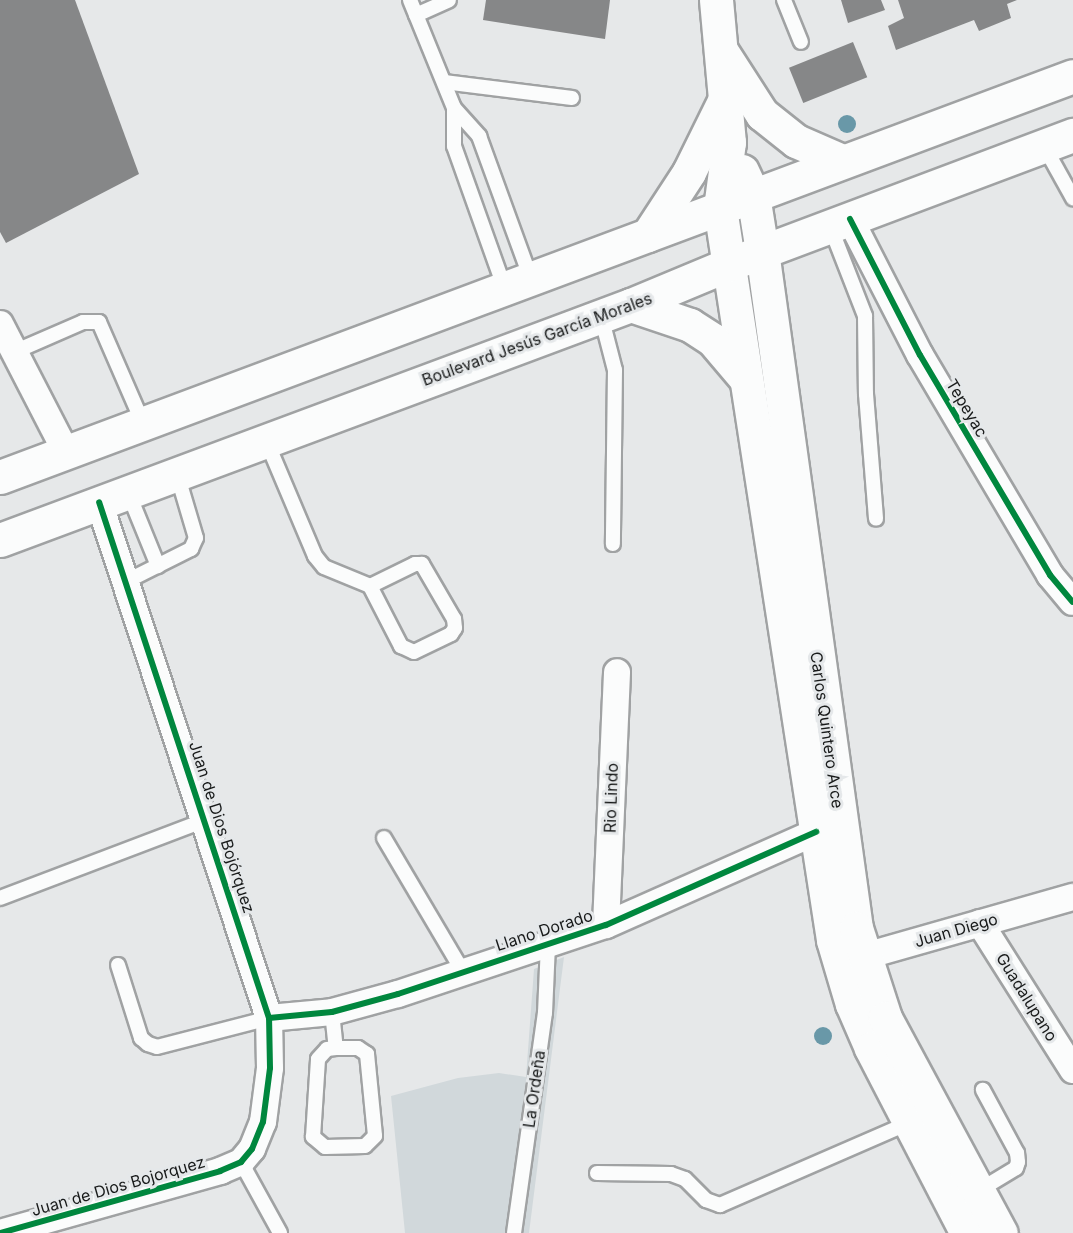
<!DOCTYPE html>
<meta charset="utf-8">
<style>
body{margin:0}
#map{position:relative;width:1073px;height:1233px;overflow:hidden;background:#e6e8e9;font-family:Inter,sans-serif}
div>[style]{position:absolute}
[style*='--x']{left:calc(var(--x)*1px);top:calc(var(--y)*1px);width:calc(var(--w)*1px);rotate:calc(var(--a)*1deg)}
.built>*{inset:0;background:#d1d8db}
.building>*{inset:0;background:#868788;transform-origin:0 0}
.roads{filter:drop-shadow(2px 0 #a0a2a3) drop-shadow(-2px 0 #a0a2a3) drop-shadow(0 2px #a0a2a3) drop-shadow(0 -2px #a0a2a3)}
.lane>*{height:14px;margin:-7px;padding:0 7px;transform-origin:7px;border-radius:7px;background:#fbfcfc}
.street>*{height:26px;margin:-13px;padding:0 13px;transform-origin:13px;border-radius:13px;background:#fbfcfc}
.secondary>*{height:33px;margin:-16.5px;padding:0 16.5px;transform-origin:16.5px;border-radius:16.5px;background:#fbfcfc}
.primary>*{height:33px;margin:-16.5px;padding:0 16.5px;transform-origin:16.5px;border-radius:16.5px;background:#fbfcfc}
.cycleway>*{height:6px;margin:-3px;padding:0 3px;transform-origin:3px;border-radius:3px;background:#00873e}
.trees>*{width:18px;height:18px;margin:-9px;border-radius:50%;background:#6998a8}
span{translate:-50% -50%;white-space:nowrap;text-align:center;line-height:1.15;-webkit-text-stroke:6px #e5e8ea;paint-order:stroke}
.street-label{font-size:16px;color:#181a1a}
</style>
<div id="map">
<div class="built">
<div style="clip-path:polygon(564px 957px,529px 1233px,405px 1233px,391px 1096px,458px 1078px,499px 1073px,526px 1077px,534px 969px)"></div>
</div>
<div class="building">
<div style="clip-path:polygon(0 0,75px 0,139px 174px,6px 243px,0 232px)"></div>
<div style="clip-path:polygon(486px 0,610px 0,605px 39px,483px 20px)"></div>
<div style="clip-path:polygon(841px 0,881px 0,885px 10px,848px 23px)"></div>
<div style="clip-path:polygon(898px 0,1017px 0,1007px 4px,1011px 18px,979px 31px,974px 20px,896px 50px,888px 26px,904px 18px)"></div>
<div style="left:853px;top:42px;width:38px;height:69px;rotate:68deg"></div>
</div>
<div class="roads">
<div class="lane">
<div style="--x:410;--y:0;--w:117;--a:67.8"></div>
<div style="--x:454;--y:108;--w:38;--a:48"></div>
<div style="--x:479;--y:136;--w:152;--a:70"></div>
<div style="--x:784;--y:0;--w:45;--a:68"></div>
<div style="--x:416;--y:15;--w:36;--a:-24"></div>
<div style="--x:444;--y:82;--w:129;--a:7.1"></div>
<div style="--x:454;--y:108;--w:38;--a:90"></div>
<div style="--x:454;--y:146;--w:152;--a:70.4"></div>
<div style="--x:1044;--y:146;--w:60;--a:60.9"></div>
<div style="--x:830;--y:226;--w:97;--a:68.7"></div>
<div style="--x:865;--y:316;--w:78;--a:89.3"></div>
<div style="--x:866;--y:394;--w:125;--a:85.4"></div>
<div style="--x:601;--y:316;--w:56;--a:75.5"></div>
<div style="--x:615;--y:370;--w:174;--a:90.7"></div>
<div style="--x:14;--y:352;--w:75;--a:-23.5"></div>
<div style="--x:83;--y:322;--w:16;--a:0"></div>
<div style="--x:99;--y:322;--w:110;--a:66.5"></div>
<div style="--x:266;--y:440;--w:126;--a:67.1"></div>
<div style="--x:315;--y:556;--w:14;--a:51"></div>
<div style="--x:324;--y:567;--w:50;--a:22.4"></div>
<div style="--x:370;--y:586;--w:68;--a:62.7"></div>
<div style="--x:401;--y:646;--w:14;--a:25"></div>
<div style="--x:414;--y:652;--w:41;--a:-25.9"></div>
<div style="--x:451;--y:634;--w:7;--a:-56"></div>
<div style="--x:455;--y:628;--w:9;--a:-96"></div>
<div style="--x:454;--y:619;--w:64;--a:-120.2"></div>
<div style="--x:422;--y:564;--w:7;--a:180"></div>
<div style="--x:415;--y:564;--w:50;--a:153.9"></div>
<div style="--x:128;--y:492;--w:80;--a:67.9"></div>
<div style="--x:127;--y:581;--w:72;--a:-26.6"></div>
<div style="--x:191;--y:549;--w:12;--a:-66"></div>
<div style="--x:196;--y:538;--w:67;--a:-106.5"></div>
<div style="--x:384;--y:838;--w:153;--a:59.4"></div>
<div style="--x:0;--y:898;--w:219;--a:-20.8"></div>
<div style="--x:118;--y:965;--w:77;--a:72.5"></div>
<div style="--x:141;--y:1038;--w:9;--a:41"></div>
<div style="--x:148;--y:1044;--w:9;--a:18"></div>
<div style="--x:157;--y:1047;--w:116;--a:-14.5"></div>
<div style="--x:332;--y:1012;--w:36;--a:84"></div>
<div style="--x:336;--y:1048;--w:22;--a:0"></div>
<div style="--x:358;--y:1048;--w:11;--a:34"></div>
<div style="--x:367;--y:1054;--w:82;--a:84.4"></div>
<div style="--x:375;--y:1136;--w:14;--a:135"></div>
<div style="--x:365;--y:1146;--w:40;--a:178.6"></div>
<div style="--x:325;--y:1147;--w:16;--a:-140"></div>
<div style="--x:313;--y:1137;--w:78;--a:-86.3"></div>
<div style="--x:318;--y:1059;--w:13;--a:-48"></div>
<div style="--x:327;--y:1049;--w:9;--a:-6"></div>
<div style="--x:241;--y:1162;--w:81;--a:61.2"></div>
<div style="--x:597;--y:1173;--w:74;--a:0.8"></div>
<div style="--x:671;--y:1174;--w:15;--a:20"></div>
<div style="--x:685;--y:1179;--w:30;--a:45"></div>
<div style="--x:706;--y:1200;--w:15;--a:20"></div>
<div style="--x:720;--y:1205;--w:206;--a:-23.5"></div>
<div style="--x:978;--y:1191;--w:44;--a:-31.2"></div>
<div style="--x:1016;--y:1168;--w:6;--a:-72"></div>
<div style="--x:1018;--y:1162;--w:9;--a:-96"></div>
<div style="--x:1017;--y:1153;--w:72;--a:-118.4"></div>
<div style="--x:514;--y:1233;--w:222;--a:-82"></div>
<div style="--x:545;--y:1013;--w:68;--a:-87.5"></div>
</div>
<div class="street">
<div style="--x:850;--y:219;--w:153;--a:62.8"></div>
<div style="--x:920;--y:355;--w:256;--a:59.4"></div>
<div style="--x:1050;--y:575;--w:35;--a:50"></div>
<div style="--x:0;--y:324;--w:144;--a:62.7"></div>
<div style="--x:980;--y:923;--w:174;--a:57.7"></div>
<div style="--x:606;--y:925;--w:253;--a:-87.5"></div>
<div style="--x:848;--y:961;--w:234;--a:-15.9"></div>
<div style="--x:269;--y:1018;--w:63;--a:-5.4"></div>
<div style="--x:332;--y:1012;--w:68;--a:-15.3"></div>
<div style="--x:398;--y:994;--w:219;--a:-18.4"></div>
<div style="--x:606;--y:925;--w:230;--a:-23.9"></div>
<div style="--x:0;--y:1233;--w:229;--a:-15.7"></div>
<div style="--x:220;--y:1171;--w:23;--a:-23"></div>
<div style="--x:241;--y:1162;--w:17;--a:-50"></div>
<div style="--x:252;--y:1149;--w:29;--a:-68"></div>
<div style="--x:263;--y:1122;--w:54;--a:-82.6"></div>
<div style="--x:270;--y:1068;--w:50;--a:-91.1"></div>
<div style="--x:269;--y:1018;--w:543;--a:-108.23"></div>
</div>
<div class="secondary">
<div style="--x:716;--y:0;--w:143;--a:84.8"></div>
<div style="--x:729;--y:142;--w:67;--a:97.8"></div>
<div style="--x:720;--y:208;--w:741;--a:81.22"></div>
<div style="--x:833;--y:940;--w:67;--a:73.5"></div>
<div style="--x:852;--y:1004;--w:48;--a:66.6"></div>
<div style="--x:871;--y:1048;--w:208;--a:62.6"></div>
<div style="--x:742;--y:171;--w:26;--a:65"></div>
<div style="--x:753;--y:195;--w:57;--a:80.9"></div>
<div style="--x:762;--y:251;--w:683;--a:82.1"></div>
<div style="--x:856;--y:928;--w:95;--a:72.1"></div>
<div style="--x:885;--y:1018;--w:244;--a:61.7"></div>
</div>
<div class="primary">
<div style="--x:722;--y:52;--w:74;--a:57.2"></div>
<div style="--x:762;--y:114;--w:43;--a:38.5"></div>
<div style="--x:796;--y:141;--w:50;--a:23.5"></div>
<div style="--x:648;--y:235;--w:75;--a:-56.9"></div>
<div style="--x:689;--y:172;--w:81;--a:-63.7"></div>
<div style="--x:631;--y:305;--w:62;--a:18.7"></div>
<div style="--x:690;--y:325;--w:27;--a:33"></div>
<div style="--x:713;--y:340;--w:50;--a:49.9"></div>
<div style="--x:0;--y:477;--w:1145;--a:-20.49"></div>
<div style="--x:0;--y:540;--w:673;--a:-20.43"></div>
<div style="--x:631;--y:305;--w:104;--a:-22.6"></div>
<div style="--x:727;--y:265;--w:370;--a:-20.6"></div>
</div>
</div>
<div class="cycleway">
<div style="--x:850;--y:219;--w:153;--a:62.8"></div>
<div style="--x:920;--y:355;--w:256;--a:59.4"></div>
<div style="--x:1050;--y:575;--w:35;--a:50"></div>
<div style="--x:269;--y:1018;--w:63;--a:-5.4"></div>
<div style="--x:332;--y:1012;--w:68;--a:-15.3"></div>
<div style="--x:398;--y:994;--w:219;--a:-18.4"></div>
<div style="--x:606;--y:925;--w:230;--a:-23.9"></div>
<div style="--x:0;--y:1233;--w:229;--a:-15.7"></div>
<div style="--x:220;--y:1171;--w:23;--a:-23"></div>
<div style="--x:241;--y:1162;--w:17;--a:-50"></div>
<div style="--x:252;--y:1149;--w:29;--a:-68"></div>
<div style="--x:263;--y:1122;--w:54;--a:-82.6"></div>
<div style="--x:270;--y:1068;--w:50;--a:-91.1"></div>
<div style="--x:269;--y:1018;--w:543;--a:-108.23"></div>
</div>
<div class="trees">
<div style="left:847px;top:124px"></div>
<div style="left:823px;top:1036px"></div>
</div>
<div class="street-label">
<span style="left:537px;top:339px;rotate:-20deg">Boulevard Jesús García Morales</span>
<span style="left:967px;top:408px;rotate:59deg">Tepeyac</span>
<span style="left:827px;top:730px;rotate:82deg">Carlos Quintero Arce</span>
<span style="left:611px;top:798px;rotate:-88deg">Rio Lindo</span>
<span style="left:222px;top:827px;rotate:72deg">Juan de Dios Bojórquez</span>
<span style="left:544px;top:930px;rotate:-18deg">Llano Dorado</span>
<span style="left:956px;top:930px;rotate:-16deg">Juan Diego</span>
<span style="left:1027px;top:997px;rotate:58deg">Guadalupano</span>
<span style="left:534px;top:1089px;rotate:-82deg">La Ordeña</span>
<span style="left:118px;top:1186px;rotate:-16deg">Juan de Dios Bojorquez</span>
</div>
</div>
